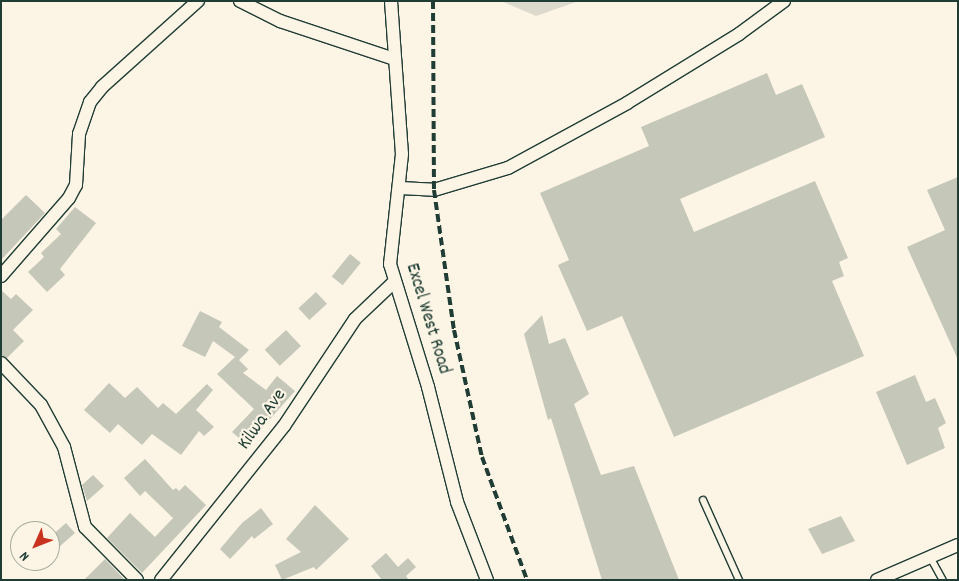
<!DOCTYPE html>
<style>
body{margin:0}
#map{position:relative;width:959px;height:581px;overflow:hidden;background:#fcf5e5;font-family:Dekko,sans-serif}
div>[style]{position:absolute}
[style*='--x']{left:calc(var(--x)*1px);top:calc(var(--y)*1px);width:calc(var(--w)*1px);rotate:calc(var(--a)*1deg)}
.green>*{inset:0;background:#dcdacc}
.building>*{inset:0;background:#c5c7b9;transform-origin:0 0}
.roads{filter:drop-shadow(1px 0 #1f3d34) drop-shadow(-1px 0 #1f3d34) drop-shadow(0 1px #1f3d34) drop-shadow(0 -1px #1f3d34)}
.service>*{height:6px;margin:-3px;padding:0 3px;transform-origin:3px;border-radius:3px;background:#fcf5e5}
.minor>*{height:12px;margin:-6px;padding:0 6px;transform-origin:6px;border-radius:6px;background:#fcf5e5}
.rail>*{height:4px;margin-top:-2px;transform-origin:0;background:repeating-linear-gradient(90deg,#1f3d34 0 8px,transparent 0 12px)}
span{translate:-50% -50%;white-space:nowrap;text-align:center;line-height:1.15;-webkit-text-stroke:4.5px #fcf5e5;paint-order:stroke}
.street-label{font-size:19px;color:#1f3d34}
.frame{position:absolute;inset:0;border:2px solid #1f3d34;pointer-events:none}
.north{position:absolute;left:10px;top:521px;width:50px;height:50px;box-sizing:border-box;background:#fcf5e5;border:1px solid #a4ab9e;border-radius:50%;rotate:226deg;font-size:14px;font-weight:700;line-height:20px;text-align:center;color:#1f3d34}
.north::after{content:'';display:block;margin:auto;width:18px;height:22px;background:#c8321e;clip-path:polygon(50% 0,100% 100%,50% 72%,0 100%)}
</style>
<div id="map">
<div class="green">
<div style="clip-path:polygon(501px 1px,579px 1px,536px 16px)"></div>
</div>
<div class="building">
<div style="clip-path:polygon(767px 73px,776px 95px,802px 84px,825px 137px,680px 199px,694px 232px,815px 181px,848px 258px,839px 262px,844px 276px,832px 281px,864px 356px,674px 437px,622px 316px,587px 331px,558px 265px,569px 260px,540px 193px,649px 146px,641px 127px)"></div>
<div style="clip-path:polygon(958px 177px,958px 360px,907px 247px,945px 230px,927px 190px)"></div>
<div style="clip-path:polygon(26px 195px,45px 213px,1px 260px,1px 220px)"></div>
<div style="clip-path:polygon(75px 207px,96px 223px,60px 269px,65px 275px,47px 292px,28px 272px,44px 257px,41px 253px,61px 234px,56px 229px)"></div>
<div style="left:350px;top:254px;width:14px;height:29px;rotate:39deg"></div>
<div style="clip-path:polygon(1px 290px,11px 299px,16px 294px,33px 310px,13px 330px,24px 341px,7px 358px,1px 355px)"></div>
<div style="left:316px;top:292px;width:16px;height:24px;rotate:47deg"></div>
<div style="clip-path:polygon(200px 311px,222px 322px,219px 327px,249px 350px,239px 360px,248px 369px,243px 373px,266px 390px,277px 376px,295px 391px,247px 445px,232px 432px,254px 409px,217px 374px,235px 357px,213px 341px,205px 357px,182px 346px)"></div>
<div style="clip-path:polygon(542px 315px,549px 344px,565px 338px,589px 394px,574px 404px,601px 475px,634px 466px,679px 580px,602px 580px,551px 418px,548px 420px,524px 334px)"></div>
<div style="left:286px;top:330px;width:22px;height:29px;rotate:47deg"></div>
<div style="clip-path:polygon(915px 375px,926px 402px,935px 398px,946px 423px,938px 428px,945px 448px,907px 465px,876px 392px)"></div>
<div style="clip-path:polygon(109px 383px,125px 398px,137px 387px,158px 408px,163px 403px,176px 414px,207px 384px,213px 390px,196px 410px,214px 427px,204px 436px,199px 431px,181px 455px,152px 434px,142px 445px,118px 424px,110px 433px,84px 410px)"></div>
<div style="clip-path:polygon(145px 459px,173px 490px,176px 488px,179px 491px,185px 485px,206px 505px,142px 573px,107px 538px,130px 513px,155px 537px,173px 518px,145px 491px,140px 496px,124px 478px)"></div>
<div style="clip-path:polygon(93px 475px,104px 486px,87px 501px,82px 485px)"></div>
<div style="clip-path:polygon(315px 505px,349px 539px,316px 570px,314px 567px,282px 580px,275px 565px,301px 552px,286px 539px)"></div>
<div style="clip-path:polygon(261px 508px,273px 524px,254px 539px,252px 536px,230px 559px,220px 549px,242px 523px)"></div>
<div style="clip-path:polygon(841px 516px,855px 541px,822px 554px,808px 529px)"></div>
<div style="clip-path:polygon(66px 523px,75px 533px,50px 555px,50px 537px)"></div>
<div style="clip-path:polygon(386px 553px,398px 567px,408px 558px,416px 567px,406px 576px,409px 580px,382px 580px,371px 566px)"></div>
<div style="clip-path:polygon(105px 559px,125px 580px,84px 580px)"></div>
</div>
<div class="roads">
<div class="service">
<div style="--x:703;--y:500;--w:88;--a:65.8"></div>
<div style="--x:930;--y:557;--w:26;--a:61"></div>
</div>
<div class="minor">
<div style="--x:240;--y:1;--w:45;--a:26.6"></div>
<div style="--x:280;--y:21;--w:120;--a:18.4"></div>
<div style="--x:391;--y:1;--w:153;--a:85.9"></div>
<div style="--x:402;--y:154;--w:111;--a:96.2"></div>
<div style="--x:390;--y:264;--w:129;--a:72.8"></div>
<div style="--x:428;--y:387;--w:119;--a:75.8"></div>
<div style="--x:457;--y:502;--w:84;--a:69"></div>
<div style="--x:400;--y:188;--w:34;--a:3"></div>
<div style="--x:434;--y:190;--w:77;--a:-16.6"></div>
<div style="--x:508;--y:168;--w:136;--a:-28.6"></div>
<div style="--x:627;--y:103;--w:132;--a:-31.6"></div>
<div style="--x:739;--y:34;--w:56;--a:-36.3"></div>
<div style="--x:1;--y:276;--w:103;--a:-48.9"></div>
<div style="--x:69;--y:198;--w:15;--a:-62"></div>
<div style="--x:76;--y:185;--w:51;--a:-86.6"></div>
<div style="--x:79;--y:134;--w:34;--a:-71"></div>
<div style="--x:90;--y:102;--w:19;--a:-51"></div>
<div style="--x:102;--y:87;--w:129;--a:-41.9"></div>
<div style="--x:1;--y:363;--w:58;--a:46.4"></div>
<div style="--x:41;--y:405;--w:48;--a:61.3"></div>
<div style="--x:64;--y:447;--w:83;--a:75.3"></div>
<div style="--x:85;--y:527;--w:74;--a:45.5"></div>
<div style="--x:161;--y:580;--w:197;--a:-51.4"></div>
<div style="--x:284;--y:426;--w:128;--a:-56.4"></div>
<div style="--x:355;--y:319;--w:54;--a:-43.5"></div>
<div style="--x:877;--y:580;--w:88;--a:-23.4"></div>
</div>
</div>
<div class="rail">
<div style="--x:433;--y:1;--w:189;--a:89.7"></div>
<div style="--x:434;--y:190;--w:141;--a:81.9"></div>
<div style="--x:454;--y:330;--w:130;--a:77.6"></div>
<div style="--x:482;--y:457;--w:131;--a:69.9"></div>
</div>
<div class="street-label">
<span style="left:427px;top:319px;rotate:73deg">Excel West Road</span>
<span style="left:263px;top:420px;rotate:-55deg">Kilwa Ave</span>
</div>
<div class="frame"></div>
<div class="north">N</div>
</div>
